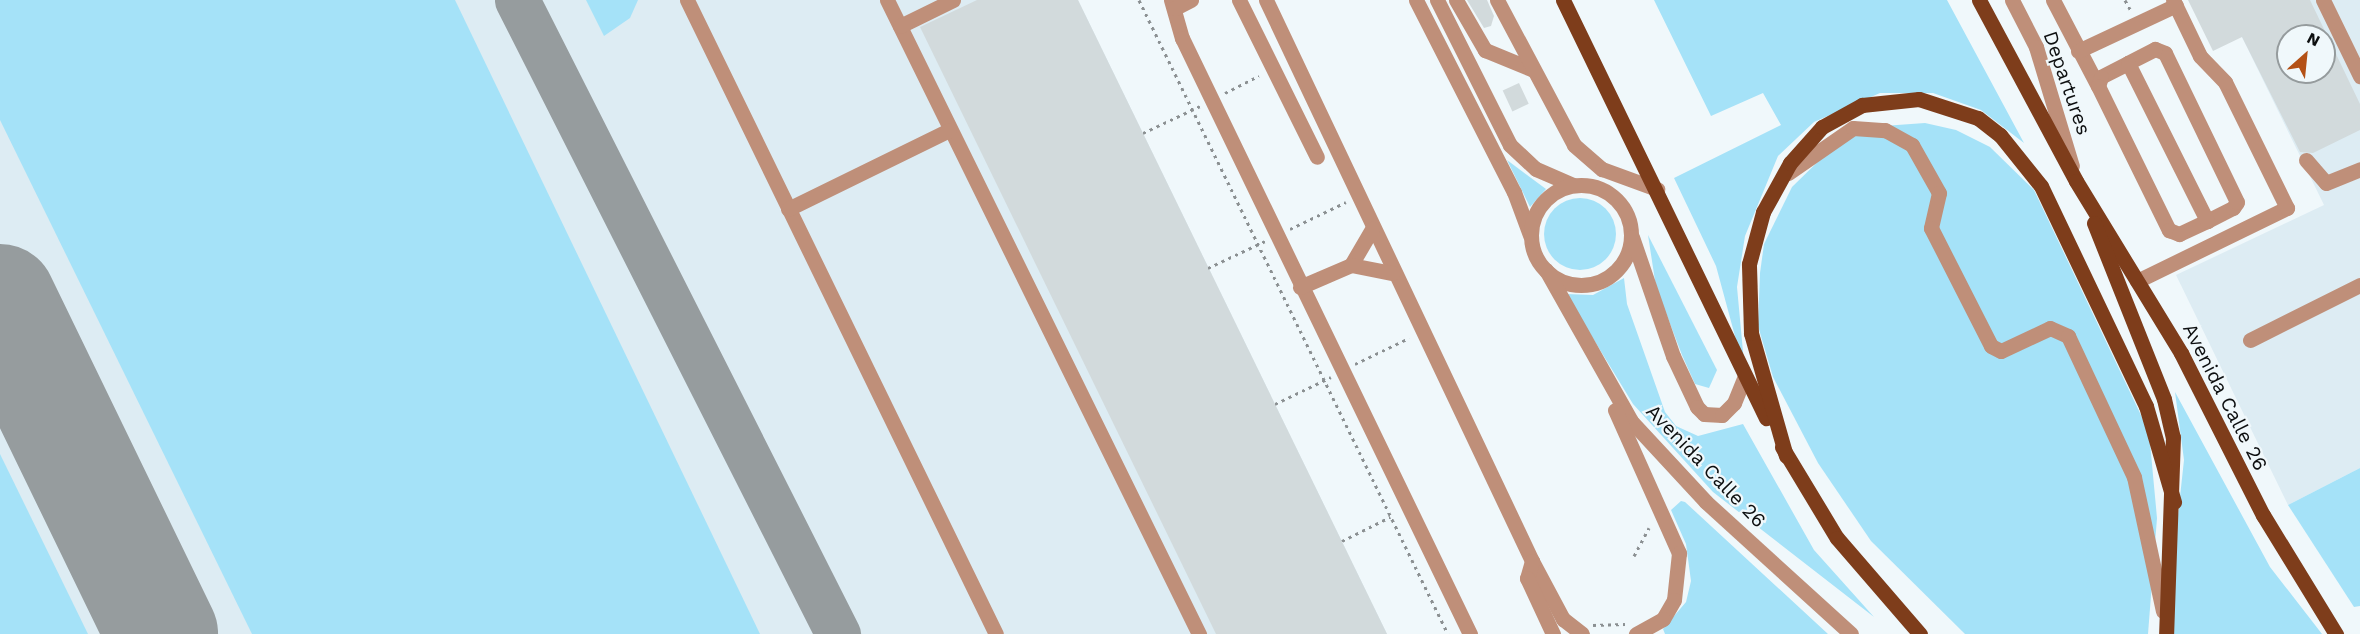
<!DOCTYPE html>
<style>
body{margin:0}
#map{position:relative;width:2360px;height:634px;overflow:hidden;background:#f0f8fb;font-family:"Work Sans",sans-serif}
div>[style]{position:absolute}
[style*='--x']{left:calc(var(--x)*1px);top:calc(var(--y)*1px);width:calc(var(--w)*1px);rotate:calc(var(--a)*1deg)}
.built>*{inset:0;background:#ddecf3}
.green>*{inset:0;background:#a5e2f8}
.round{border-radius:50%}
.taxiway>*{height:45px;margin:-22.5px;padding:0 22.5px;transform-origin:22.5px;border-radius:22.5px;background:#969c9e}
.runway>*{height:112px;margin:-56px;padding:0 56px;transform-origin:56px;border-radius:56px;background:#969c9e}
.building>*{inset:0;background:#d2dadc;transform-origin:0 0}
.path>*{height:3px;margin-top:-1.5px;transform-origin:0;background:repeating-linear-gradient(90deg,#8b9092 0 3px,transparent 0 7.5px)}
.minor>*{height:15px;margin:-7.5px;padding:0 7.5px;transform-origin:7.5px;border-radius:7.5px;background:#bf8f79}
.minor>.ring{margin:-7.5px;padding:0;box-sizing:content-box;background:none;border:15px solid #bf8f79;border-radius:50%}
.major>*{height:15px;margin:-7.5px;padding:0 7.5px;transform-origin:7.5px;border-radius:7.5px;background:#7e3d1b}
span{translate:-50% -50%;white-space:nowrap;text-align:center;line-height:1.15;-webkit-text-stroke:4.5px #f0f8fb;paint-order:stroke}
.street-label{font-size:20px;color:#0d0f10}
.north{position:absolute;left:2276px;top:24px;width:60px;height:60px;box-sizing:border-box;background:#f0f8fb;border:2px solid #959b9d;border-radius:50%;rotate:27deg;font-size:16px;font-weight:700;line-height:24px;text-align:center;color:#0d0f10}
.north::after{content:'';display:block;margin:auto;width:21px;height:27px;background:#b45116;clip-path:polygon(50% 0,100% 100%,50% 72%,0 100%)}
</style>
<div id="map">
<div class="built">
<div style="clip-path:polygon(0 0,1078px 0,1387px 634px,0 634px)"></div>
<div style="clip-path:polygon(evenodd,2213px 0,2360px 0,2360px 468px,2288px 505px,2176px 275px,2324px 205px,2242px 37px,2213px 0,2288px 36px,2324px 36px,2324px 72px,2288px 72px,2288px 36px)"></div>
</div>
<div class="green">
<div style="clip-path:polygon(0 0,455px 0,760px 634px,252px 634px,0 120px)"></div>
<div style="clip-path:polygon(586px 0,638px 0,630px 18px,604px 36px)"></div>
<div style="clip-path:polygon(1654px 0,1947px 0,2024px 143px,1981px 110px,1933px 93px,1880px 93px,1814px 122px,1778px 156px,1745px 236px,1737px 287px,1745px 373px,1716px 266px,1674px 178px,1781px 125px,1763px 93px,1711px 116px)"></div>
<div style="clip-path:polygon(1925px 123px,1956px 130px,1990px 147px,2034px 190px,2149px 432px,2157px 518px,2148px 634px,1965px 634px,1871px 541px,1818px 463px,1773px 377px,1758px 326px,1760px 273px,1764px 244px,1792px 187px,1837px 143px,1883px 126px)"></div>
<div style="clip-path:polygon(1507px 160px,1546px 189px,1530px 207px)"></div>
<div class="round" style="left:1544px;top:198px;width:72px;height:72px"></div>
<div style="clip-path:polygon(1648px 235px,1717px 370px,1709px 388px,1695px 384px,1682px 355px,1656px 287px)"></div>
<div style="clip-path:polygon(1624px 278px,1627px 304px,1665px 412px,1676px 426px,1698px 436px,1743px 424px,1814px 550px,1874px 617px,1713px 492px,1633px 404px,1566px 294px,1593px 295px)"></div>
<div style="clip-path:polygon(2175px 392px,2270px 567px,2322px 634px,2173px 634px,2173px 561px,2184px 460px)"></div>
<div style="clip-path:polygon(0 454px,88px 634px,0 634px)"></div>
<div style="clip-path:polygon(2360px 468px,2360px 606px,2354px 607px,2288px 505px)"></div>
<div style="clip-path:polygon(1681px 501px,1685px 502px,1828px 634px,1665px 634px,1663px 629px,1686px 602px,1691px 581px,1686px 544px,1671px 510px)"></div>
</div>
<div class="taxiway">
<div style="--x:517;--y:0;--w:711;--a:63.15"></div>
</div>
<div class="runway">
<div style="--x:0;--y:300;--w:371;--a:64.1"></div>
</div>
<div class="building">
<div style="clip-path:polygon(977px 0,1078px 0,1387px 634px,1216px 634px,920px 27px)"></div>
<div style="clip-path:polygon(1467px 0,1487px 0,1494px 16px,1491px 26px,1484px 28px)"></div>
<div style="clip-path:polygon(evenodd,2188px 0,2310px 0,2360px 104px,2360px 130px,2313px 153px,2300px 152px,2242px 37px,2213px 51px,2188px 0,2288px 36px,2324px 36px,2324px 72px,2288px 72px,2288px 36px)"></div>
<div style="left:1519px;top:83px;width:23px;height:18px;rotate:65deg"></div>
</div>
<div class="path">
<div style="--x:1139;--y:0;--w:705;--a:64.02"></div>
<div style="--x:2125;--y:0;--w:13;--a:61"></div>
<div style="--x:1225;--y:93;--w:38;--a:-27"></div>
<div style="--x:1143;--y:133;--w:63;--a:-25.3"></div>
<div style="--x:1290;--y:229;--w:62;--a:-25.7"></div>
<div style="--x:1208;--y:268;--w:63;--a:-25.3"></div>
<div style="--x:1355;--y:364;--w:60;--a:-25.7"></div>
<div style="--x:1275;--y:404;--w:62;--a:-25.7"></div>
<div style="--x:1342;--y:541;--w:54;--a:-26.6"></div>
<div style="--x:1634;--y:556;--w:32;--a:-62"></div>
<div style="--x:1593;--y:625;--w:32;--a:-2"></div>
</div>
<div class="minor">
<div style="--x:687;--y:0;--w:705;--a:64.02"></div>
<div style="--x:887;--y:0;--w:707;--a:63.8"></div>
<div style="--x:1171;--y:0;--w:40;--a:74"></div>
<div style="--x:1182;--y:38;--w:662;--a:64.21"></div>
<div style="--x:1239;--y:0;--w:175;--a:63.6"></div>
<div style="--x:1266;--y:0;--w:621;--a:64.63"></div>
<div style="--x:1532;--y:561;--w:66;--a:61.9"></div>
<div style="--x:1563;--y:619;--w:24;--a:38"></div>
<div style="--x:1416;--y:0;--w:216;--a:63"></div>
<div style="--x:1514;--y:192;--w:46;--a:69.6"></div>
<div style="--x:1437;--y:0;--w:162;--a:63.3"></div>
<div style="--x:1510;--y:145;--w:35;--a:43"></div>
<div style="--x:1536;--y:169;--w:40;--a:23.4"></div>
<div style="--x:1456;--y:0;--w:58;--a:59.9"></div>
<div style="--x:1485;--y:50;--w:50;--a:22.4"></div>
<div style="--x:1497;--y:0;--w:164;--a:62"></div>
<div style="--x:1574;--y:145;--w:37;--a:41"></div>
<div style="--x:1602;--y:169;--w:59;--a:20"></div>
<div style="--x:2012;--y:0;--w:53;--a:62.9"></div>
<div style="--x:2036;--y:47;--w:124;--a:73.2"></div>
<div style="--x:2053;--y:0;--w:97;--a:62.4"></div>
<div style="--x:2323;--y:0;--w:85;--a:64"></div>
<div style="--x:1175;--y:8;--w:18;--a:-27"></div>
<div style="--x:900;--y:26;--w:59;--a:-26.1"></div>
<div style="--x:2078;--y:51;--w:108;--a:-25.1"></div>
<div style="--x:2128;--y:63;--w:30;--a:153"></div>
<div style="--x:2101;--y:77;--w:9;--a:108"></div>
<div style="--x:2098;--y:86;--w:161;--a:63.8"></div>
<div style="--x:2169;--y:230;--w:11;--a:22"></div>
<div style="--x:2179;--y:234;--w:31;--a:-25"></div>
<div style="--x:2207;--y:221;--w:29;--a:-27"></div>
<div style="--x:2233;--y:208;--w:7;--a:-56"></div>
<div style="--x:2237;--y:202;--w:165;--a:-115.8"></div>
<div style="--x:2165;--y:53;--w:11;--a:-158"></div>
<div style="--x:2155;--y:49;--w:30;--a:153"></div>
<div style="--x:2128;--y:63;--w:177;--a:63.4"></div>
<div style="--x:2306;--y:160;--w:30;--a:49"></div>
<div style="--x:2326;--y:183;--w:37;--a:-22"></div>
<div style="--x:1788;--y:173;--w:79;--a:-34.7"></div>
<div style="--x:1853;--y:128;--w:32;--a:4"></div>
<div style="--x:1885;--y:130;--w:31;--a:29"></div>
<div style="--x:1912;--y:145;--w:55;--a:60.6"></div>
<div style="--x:1939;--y:193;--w:36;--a:103"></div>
<div style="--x:1931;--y:228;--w:132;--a:63"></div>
<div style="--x:1991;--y:346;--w:11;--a:27"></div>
<div style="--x:2001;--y:351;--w:54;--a:-25.1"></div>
<div style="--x:2050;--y:328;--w:20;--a:24"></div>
<div style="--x:2068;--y:336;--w:156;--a:64.9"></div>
<div style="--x:2134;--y:477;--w:137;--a:77.8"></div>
<div class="ring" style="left:1531px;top:185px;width:85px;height:85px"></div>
<div style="--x:788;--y:209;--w:179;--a:-26.1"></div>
<div style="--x:1632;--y:237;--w:126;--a:71"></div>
<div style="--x:1673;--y:356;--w:56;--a:64.8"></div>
<div style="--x:1697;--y:407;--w:10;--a:45"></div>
<div style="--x:1704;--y:414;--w:18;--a:3"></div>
<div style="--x:1722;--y:415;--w:17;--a:-45"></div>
<div style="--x:1734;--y:403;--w:27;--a:-68"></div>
<div style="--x:1351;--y:265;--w:42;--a:-59.7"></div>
<div style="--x:1546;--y:270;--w:173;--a:60.6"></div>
<div style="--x:1631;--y:421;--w:110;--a:47.2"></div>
<div style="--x:1706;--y:502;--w:196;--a:42.3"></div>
<div style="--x:2137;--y:281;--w:167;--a:-26"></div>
<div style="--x:2287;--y:208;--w:140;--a:-116.2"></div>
<div style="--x:2225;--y:82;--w:36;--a:-134"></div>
<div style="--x:2200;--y:56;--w:62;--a:-115.7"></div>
<div style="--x:1300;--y:287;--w:56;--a:-23.3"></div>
<div style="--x:1351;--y:265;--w:42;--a:11"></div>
<div style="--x:2250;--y:340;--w:123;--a:-26.6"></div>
<div style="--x:1615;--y:410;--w:157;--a:65.9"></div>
<div style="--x:1679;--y:553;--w:47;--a:96.1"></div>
<div style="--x:1674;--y:600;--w:22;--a:120"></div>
<div style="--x:1663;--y:619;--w:31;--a:151"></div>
<div style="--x:1532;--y:561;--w:18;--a:106"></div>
<div style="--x:1527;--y:578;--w:62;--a:65.1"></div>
</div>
<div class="major">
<div style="--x:1563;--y:0;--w:465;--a:64.1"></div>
<div style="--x:1979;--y:0;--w:205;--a:61.8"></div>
<div style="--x:2076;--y:181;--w:202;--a:58.6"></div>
<div style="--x:2181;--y:353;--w:182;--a:63.2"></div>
<div style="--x:2263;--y:515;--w:140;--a:58.5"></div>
<div style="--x:2094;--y:223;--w:189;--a:68.3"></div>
<div style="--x:2164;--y:399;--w:39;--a:77"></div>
<div style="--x:2173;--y:437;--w:197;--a:92"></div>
<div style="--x:1782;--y:447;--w:106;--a:58.9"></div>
<div style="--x:1837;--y:538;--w:127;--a:49.2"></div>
<div style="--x:1786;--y:456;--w:128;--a:-105.9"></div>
<div style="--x:1751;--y:333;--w:69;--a:-91.7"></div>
<div style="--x:1749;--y:264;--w:54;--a:-74.9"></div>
<div style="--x:1763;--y:212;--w:56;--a:-61.1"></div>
<div style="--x:1790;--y:163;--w:48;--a:-48.4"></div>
<div style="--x:1822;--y:127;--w:46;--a:-28.8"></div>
<div style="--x:1862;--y:105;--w:57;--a:-6"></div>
<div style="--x:1919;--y:99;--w:62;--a:17.9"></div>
<div style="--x:1978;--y:118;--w:28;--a:38"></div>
<div style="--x:2000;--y:135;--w:65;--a:51.2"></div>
<div style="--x:2041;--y:186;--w:244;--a:64.5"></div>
<div style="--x:2146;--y:406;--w:100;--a:73.7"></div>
</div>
<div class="street-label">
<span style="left:2067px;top:83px;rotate:71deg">Departures</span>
<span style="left:2225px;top:397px;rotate:63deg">Avenida Calle 26</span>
<span style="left:1706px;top:466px;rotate:46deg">Avenida Calle 26</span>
</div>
<div class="north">N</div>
</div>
